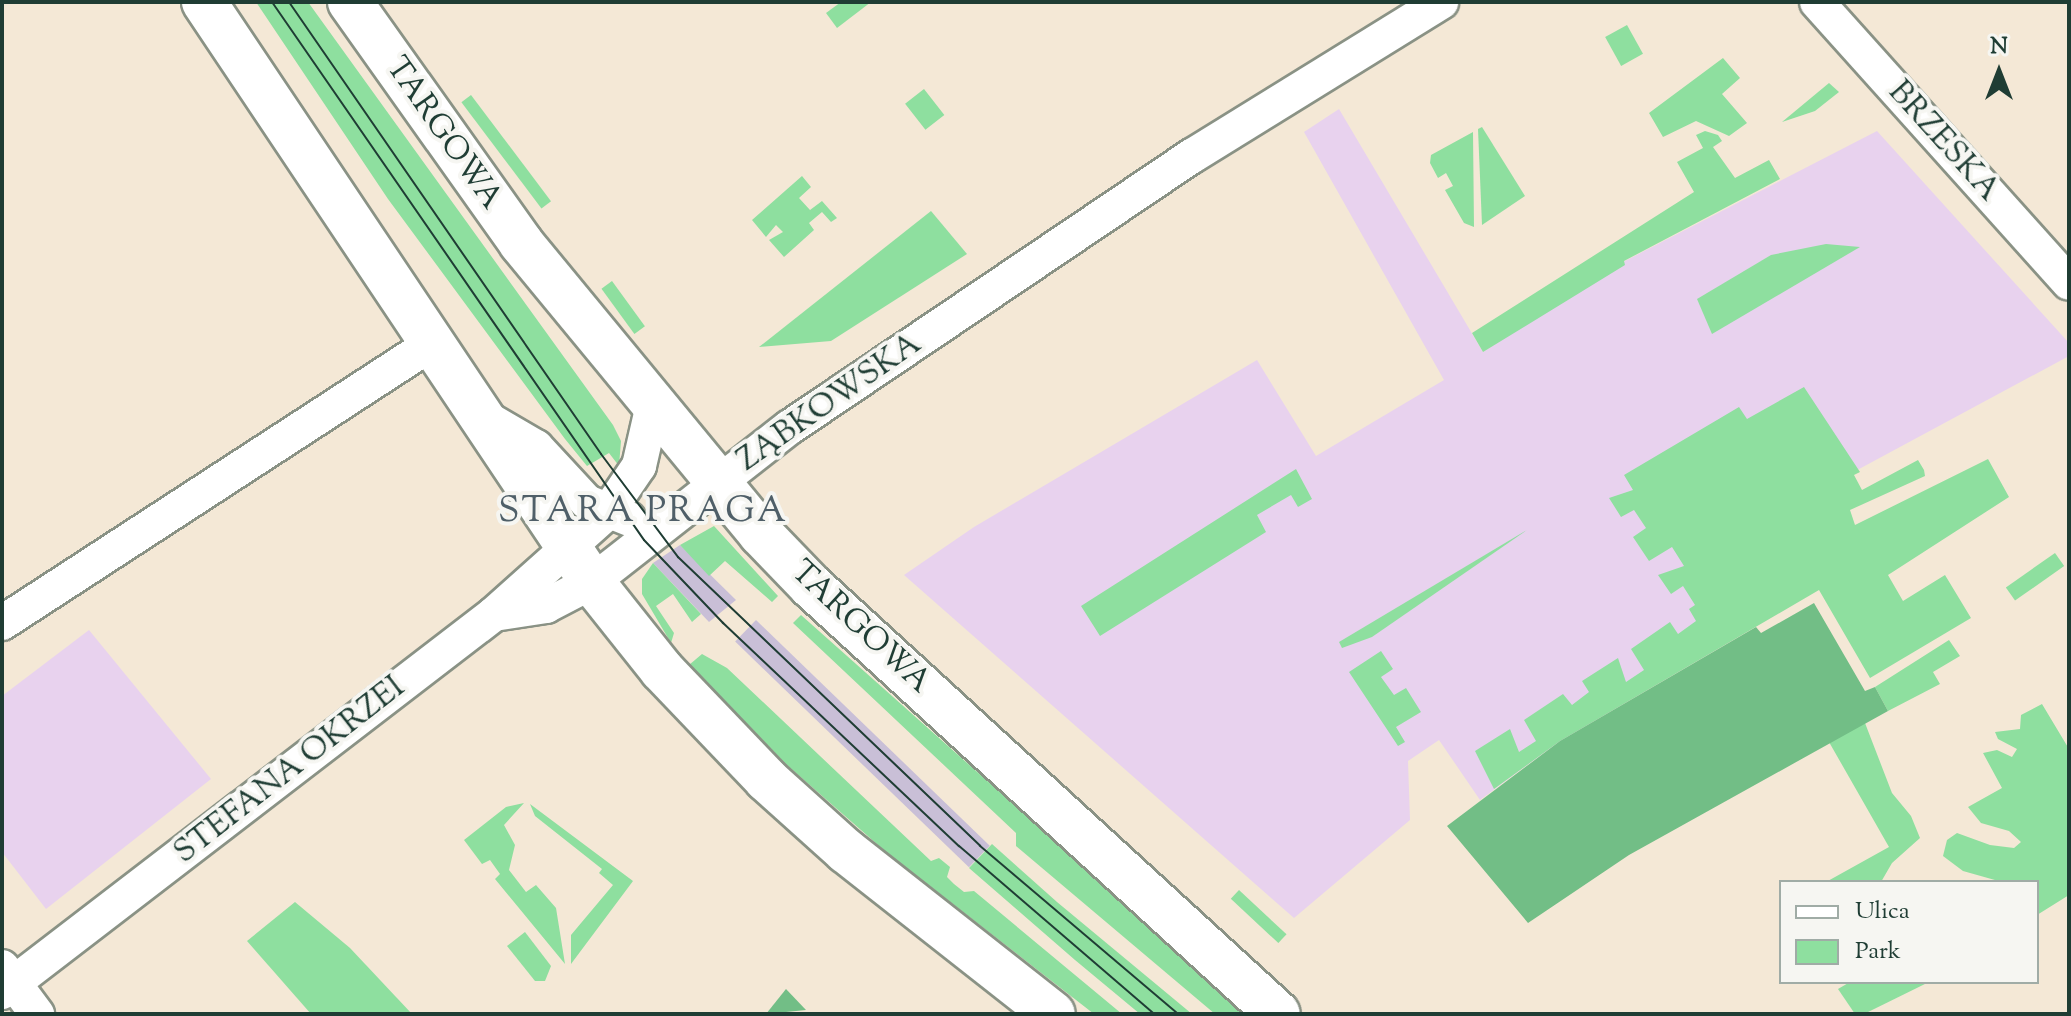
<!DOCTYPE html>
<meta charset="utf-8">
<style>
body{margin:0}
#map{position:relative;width:2071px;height:1016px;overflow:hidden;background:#f4e8d6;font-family:"Sorts Mill Goudy",serif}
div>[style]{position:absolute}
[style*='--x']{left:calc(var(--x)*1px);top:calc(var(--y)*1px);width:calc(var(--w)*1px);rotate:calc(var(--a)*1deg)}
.built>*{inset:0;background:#e8d2ee}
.industrial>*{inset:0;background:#c9bfd7;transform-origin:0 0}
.green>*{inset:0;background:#8edf9f;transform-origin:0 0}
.forest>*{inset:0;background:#72be86}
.roads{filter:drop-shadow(2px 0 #8a9285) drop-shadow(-2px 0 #8a9285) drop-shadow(0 2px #8a9285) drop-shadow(0 -2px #8a9285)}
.minor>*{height:34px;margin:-17px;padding:0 17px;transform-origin:17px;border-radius:17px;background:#fff}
.major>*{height:44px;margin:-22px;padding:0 22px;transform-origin:22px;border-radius:22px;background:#fff}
.tram>*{height:2px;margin:-1px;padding:0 1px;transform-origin:1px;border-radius:1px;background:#1f3d34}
span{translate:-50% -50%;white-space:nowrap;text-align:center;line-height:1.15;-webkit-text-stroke:8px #f6f6f2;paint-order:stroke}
.street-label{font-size:32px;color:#1f3d34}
.quarter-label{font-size:36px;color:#4f5f68;letter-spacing:2px}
.frame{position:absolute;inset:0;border:4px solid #1f3d34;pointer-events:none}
.legend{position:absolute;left:1779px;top:880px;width:260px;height:104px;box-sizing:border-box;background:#f6f6f2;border:2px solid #a0aca6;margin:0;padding:10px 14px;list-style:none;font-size:24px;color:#1f3d34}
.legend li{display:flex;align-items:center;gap:16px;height:40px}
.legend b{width:40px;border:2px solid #a0aca6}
.north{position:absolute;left:1959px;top:32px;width:80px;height:80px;-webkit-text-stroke:6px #f6f6f2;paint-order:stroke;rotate:0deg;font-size:22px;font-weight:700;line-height:32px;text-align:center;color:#1f3d34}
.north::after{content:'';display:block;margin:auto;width:28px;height:36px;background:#1f3d34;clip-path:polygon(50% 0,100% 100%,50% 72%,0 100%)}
</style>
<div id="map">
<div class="built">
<div style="clip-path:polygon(1339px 109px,1483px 352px,1623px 262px,1877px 131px,2069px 343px,2069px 356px,1809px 496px,1819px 589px,1560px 741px,1480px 800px,1439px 740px,1408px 761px,1410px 820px,1294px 918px,904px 575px,974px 527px,1257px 360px,1316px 456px,1444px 380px,1304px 132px)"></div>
<div style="clip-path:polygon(89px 630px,211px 779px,46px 909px,2px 852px,2px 696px)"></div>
</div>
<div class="industrial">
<div style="clip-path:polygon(680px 545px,736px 600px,709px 622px,653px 563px)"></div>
<div style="left:756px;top:620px;width:325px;height:30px;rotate:44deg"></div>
</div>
<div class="green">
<div style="clip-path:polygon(256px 2px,308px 2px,613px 425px,621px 441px,619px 466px,609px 453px,587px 466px,565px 439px,388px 199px)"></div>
<div style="clip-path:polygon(841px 2px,871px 2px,837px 28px,826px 13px)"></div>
<div style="left:1627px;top:25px;width:33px;height:25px;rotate:61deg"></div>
<div style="clip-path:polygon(1723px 58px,1740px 78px,1722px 94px,1747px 123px,1729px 136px,1696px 121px,1663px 137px,1649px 113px)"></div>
<div style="clip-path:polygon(1829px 83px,1839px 92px,1815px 111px,1782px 122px)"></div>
<div style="left:924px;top:89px;width:33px;height:24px;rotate:52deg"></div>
<div style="left:471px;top:95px;width:133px;height:12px;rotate:53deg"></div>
<div style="clip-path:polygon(1482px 127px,1525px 196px,1482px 225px,1478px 129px)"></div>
<div style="clip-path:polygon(1705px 131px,1718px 135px,1722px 141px,1713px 147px,1735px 178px,1769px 160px,1780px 179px,1624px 261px,1625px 265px,1483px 352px,1472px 333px,1694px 192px,1677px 162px,1703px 148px,1696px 135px)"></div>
<div style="clip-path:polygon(1473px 132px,1474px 227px,1464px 223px,1445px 190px,1453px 186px,1446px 173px,1438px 178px,1430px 163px,1431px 155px)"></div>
<div style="clip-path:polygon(802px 176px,811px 187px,799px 198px,810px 210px,822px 201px,837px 218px,831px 222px,822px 212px,809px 223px,814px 230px,784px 257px,769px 240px,783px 232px,776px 225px,766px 237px,752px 220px)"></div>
<div style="clip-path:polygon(931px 211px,967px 254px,831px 341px,759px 347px)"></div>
<div style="clip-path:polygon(1826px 244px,1860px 247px,1712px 334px,1697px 299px,1771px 255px)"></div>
<div style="left:612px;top:281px;width:56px;height:13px;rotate:54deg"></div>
<div style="clip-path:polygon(1804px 387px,1860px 472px,1854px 475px,1862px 490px,1918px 460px,1924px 470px,1925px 476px,1850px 510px,1855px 525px,1988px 459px,2009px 497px,1888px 575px,1903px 601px,1945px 575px,1971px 618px,1870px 678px,1819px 590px,1560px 741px,1494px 789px,1475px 751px,1510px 729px,1519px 752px,1536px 741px,1524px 720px,1563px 694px,1572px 705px,1589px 692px,1582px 681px,1618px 658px,1626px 682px,1644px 670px,1631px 649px,1670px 622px,1678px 634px,1696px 621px,1689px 609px,1695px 605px,1683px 586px,1671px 594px,1658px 575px,1684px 566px,1672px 547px,1649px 561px,1633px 537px,1646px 528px,1634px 510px,1621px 517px,1609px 498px,1633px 490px,1624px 475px,1739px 407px,1747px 419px)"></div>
<div style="clip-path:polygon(1296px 469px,1312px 499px,1298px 507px,1291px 495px,1257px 515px,1266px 532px,1100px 636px,1081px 606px)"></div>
<div style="clip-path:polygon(714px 526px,778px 596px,772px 602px,725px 561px,709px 576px,680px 545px)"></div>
<div style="clip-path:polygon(1527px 530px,1372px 637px,1342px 648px,1339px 642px)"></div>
<div style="left:2055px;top:553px;width:16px;height:60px;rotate:55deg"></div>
<div style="clip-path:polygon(653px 563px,701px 614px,692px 622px,673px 594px,656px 606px,674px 633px,671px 643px,642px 594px,642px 579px)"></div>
<div style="clip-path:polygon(801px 615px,1249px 1014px,1215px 1014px,1016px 846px,1016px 833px,793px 623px)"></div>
<div style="clip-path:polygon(1949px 640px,1960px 656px,1933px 672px,1940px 684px,1888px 711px,1875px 687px)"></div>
<div style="clip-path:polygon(1381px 651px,1393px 669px,1381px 677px,1394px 695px,1406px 688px,1421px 712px,1396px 727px,1405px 742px,1398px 746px,1349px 672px)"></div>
<div style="clip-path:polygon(702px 654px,727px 668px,931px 861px,939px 858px,950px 867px,947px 877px,954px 884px,964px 892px,974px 891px,1122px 1014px,1094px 1014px,886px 852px,788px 766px,689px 665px)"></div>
<div style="clip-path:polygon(2042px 704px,2069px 749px,2069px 895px,2037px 915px,2037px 882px,2002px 882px,1963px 871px,1943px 856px,1947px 840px,1957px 833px,1990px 845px,2014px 848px,2021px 842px,2009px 831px,1981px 823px,1968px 807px,2002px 788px,1983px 753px,1997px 750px,2012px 757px,2017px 749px,1998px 739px,1995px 732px,2020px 729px,2021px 715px)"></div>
<div style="clip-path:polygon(1865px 723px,1892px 793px,1911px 816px,1920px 838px,1892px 863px,1881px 882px,1826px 882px,1889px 847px,1829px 742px)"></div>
<div style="clip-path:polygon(524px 803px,504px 825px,515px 845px,509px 870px,526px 892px,536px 885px,556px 908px,565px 964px,495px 879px,500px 874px,490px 860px,482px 864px,464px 840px,506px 807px)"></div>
<div style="clip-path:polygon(530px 804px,633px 881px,571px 964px,571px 935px,613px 885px,599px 873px,602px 869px,535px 816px)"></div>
<div style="clip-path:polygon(992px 844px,1057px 902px,1192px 1014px,1140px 1014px,1075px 960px,969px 868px)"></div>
<div style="left:1239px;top:890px;width:65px;height:12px;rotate:43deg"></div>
<div style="clip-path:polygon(295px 902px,350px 948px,412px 1014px,311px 1014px,247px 941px)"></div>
<div style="clip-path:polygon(525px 932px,551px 966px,545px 981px,535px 981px,507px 946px)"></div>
<div style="clip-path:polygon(1850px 982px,1929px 982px,1864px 1014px,1855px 1014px,1838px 989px)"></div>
</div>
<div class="forest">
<div style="clip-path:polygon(1814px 603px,1865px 691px,1875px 687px,1888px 711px,1629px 855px,1528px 923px,1447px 826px,1560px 741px,1756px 627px,1761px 633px)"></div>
<div style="clip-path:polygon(786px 989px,806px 1010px,766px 1014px)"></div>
</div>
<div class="roads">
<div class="minor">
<div style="--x:1817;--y:2;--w:377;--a:48.1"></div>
<div style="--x:486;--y:418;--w:58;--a:30.1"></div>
<div style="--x:536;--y:447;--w:75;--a:47.2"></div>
<div style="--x:587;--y:502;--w:45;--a:22"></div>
<div style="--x:494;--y:614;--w:53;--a:-8.7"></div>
<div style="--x:546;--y:606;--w:52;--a:-27.6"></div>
<div style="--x:592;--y:582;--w:251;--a:-38.1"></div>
<div style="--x:790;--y:427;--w:485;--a:-34"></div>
<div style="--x:1192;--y:156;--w:293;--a:-31.7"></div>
<div style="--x:2;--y:623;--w:512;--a:-33.04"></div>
<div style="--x:2;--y:967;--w:59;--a:53.3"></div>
<div style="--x:2;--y:992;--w:620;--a:-37.53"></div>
<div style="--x:494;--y:614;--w:152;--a:-41.8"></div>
<div style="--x:607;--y:513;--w:57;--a:-55.8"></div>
<div style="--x:639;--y:466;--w:63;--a:-77.1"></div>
</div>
<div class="major">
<div style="--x:204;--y:2;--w:698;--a:56.22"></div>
<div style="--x:592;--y:582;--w:112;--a:51.5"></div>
<div style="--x:662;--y:670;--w:151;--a:46.3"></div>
<div style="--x:766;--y:779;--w:108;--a:42"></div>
<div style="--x:846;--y:851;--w:263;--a:38.2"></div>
<div style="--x:350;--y:2;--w:296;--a:54.6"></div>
<div style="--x:521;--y:243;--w:377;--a:50.5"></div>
<div style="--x:761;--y:534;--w:72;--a:46.1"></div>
<div style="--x:811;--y:586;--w:633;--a:42.5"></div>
</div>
</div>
<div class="tram">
<div style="--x:272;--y:2;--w:654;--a:55.34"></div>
<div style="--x:644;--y:540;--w:115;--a:46.4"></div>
<div style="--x:723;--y:623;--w:325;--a:43.4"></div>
<div style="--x:959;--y:846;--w:257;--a:40.7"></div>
<div style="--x:289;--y:2;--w:549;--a:55.38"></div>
<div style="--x:601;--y:454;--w:129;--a:53.2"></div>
<div style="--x:678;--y:557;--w:418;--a:43.7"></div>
<div style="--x:980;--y:846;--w:260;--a:40.3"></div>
</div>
<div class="street-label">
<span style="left:443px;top:134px;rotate:55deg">TARGOWA</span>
<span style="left:1943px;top:142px;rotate:48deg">BRZESKA</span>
<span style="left:830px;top:403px;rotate:-35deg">ZĄBKOWSKA</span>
<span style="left:860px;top:628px;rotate:43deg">TARGOWA</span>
<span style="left:290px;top:771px;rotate:-38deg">STEFANA OKRZEI</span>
</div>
<div class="quarter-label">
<span style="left:643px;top:513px">STARA PRAGA</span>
</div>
<div class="frame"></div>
<ul class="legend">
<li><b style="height:10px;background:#fff"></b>Ulica</li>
<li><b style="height:22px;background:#8edf9f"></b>Park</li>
</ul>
<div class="north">N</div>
</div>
